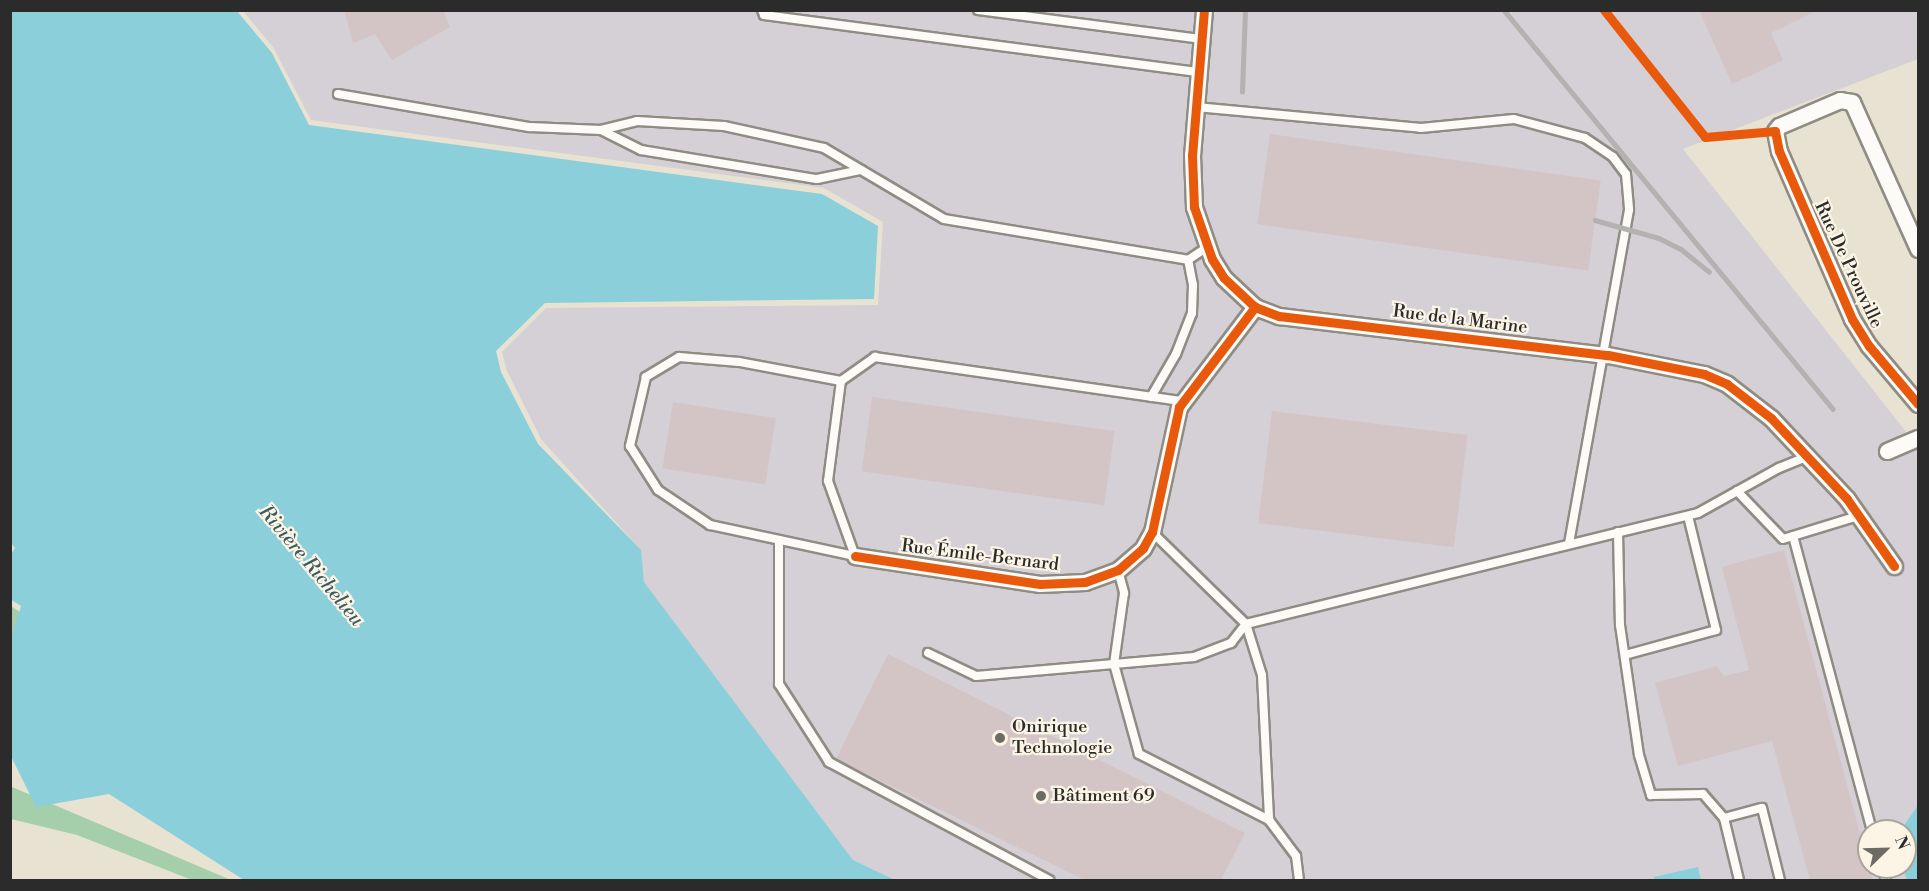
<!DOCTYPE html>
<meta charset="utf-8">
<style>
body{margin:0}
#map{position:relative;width:1929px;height:891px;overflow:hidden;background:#e8e2d2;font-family:"Libre Bodoni",serif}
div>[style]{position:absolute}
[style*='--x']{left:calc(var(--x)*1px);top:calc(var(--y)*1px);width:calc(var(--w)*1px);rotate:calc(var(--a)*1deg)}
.industrial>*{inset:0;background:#d5cfd6}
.forest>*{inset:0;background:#a5cfaa}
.water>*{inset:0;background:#8acfda}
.building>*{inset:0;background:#d3c5c6;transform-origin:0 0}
.roads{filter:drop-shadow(2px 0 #8f8c84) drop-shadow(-2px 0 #8f8c84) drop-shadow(0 2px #8f8c84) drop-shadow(0 -2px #8f8c84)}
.lane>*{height:8px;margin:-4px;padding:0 4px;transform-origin:4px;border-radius:4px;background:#fcfbf8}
.street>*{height:15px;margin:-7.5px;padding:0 7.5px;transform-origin:7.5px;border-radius:7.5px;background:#fcfbf8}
.rail>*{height:4.5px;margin:-2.25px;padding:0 2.25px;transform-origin:2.25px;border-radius:2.25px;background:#b3b2b0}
.cycleway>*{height:9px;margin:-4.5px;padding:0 4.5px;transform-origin:4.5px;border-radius:4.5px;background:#e8590c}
.dots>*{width:16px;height:16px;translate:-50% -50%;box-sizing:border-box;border:3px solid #fcf5e5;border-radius:50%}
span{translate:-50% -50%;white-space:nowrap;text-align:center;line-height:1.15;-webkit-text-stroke:4.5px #fcf5e5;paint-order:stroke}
.street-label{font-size:18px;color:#2b2b2b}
.poi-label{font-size:18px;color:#2b2b2b}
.left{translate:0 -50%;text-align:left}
.water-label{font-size:20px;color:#3b5a61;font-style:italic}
.frame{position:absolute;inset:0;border:12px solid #2b2b2b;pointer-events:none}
.north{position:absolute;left:1857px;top:819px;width:60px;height:60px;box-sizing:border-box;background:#fcf5e5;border:2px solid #a8a49b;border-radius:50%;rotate:67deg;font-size:16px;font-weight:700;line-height:24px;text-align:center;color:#2b2b2b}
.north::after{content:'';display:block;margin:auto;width:21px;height:27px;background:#6d6b65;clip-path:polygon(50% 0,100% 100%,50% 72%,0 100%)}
</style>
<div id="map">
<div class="industrial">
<div style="clip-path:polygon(243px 11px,1918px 11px,1918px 59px,1683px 149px,1918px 447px,1918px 805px,1900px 831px,1869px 831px,1869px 867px,1902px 867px,1907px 880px,1701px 880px,1698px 868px,1654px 880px,895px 880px,853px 860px,644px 582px,640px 549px,541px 439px,507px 371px,502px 352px,546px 308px,878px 305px,883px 222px,824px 188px,311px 120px,273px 47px)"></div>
</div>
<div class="forest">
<div style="clip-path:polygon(11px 606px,23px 614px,11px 643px)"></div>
<div style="clip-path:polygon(10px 783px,12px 787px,231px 880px,192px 880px,77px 835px,11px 819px)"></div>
</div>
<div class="water">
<div style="clip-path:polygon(11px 10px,237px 11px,272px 53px,309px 125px,822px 194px,878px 226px,874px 299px,545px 303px,496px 351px,501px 372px,538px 444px,641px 550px,644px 582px,853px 860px,895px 880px,244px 880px,109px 794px,36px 807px,10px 754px,11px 639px,21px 606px,10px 599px,11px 554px,15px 548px,10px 542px)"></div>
<div style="clip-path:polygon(1918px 805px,1918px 880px,1907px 880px,1902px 867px,1905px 867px,1905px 831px,1900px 831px)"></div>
<div style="clip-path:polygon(1698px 867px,1701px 880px,1654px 880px,1654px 877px)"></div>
</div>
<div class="building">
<div style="clip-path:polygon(344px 10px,443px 10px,450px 27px,392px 60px,375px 34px,353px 43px)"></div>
<div style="clip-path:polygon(1699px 10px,1818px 10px,1771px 33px,1783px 60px,1732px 84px)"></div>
<div style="left:1270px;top:134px;width:334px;height:91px;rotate:8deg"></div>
<div style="left:872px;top:397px;width:245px;height:75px;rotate:8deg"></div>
<div style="left:673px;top:402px;width:104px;height:67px;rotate:9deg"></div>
<div style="left:1272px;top:411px;width:197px;height:113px;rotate:7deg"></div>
<div style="clip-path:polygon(1784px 550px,1869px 867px,1873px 880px,1810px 880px,1772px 741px,1678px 766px,1655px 683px,1717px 666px,1724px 676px,1749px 670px,1722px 567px)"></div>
<div style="clip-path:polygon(888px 654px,1245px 833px,1221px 880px,1085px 880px,836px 759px)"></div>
</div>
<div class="roads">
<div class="lane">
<div style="--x:762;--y:10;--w:5;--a:68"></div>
<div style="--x:764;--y:15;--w:439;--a:7.5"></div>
<div style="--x:978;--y:10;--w:226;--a:7.4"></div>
<div style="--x:338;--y:94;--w:195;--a:9.8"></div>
<div style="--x:530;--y:127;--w:71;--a:2.4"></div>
<div style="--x:601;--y:130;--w:37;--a:-14"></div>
<div style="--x:637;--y:121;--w:87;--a:3.3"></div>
<div style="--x:724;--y:126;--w:102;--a:12.4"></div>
<div style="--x:824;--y:148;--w:139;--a:30.6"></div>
<div style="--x:944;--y:219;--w:247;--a:9.5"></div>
<div style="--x:1188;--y:260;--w:22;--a:-34"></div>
<div style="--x:1196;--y:107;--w:226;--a:5.3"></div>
<div style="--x:1421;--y:128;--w:93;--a:-5.5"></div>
<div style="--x:1514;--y:119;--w:73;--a:15"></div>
<div style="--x:1585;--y:138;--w:34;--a:34"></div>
<div style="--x:1613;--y:157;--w:21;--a:53"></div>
<div style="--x:1626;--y:174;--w:36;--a:85"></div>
<div style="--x:1629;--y:210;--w:338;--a:100.2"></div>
<div style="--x:601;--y:130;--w:45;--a:26.6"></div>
<div style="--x:641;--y:150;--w:178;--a:9.4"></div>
<div style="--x:817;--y:179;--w:45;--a:-11.6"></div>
<div style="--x:841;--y:381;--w:104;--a:-169.4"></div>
<div style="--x:739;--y:362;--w:60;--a:-175.2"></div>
<div style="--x:679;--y:357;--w:39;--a:149"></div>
<div style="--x:646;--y:377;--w:71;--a:103.1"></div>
<div style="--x:630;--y:446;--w:52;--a:57.5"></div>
<div style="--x:658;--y:490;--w:63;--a:33.9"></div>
<div style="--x:710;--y:525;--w:148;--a:12.1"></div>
<div style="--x:1151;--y:397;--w:50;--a:-59.8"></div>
<div style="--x:1176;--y:354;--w:44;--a:-68.7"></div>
<div style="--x:1192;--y:313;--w:28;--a:-88"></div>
<div style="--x:1193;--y:285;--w:25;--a:-101"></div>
<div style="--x:1737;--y:491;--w:66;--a:46.2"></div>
<div style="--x:1783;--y:539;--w:78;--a:-17"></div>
<div style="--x:1152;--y:532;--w:132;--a:44.4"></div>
<div style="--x:1246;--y:624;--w:465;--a:-13.8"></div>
<div style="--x:1698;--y:513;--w:93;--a:-29.1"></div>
<div style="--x:1779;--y:468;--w:32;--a:-22"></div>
<div style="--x:1618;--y:532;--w:93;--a:88.8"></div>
<div style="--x:1620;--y:625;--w:131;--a:81.7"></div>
<div style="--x:1639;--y:755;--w:42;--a:73.3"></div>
<div style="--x:1651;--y:795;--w:52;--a:-1.1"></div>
<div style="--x:1703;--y:794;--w:32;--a:49"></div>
<div style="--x:1724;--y:818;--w:39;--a:-15"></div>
<div style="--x:1762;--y:808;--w:74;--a:76"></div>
<div style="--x:1793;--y:536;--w:305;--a:75"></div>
<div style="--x:779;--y:540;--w:144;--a:90"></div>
<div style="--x:779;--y:684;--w:93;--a:57.3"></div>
<div style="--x:829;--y:762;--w:250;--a:28.2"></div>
<div style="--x:855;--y:556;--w:80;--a:-109.8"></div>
<div style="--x:828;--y:481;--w:101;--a:-82.6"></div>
<div style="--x:841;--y:381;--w:42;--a:-35.2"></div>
<div style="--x:875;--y:357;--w:310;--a:8.2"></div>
<div style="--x:1118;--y:570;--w:24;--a:75"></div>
<div style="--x:1124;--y:593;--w:72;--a:98"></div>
<div style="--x:1114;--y:664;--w:93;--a:74.5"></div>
<div style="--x:1139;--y:754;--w:146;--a:26.9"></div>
<div style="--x:1246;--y:624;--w:53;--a:72.6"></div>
<div style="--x:1262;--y:675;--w:145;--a:87.2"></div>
<div style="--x:1269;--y:820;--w:45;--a:53.1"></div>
<div style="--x:1296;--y:856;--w:24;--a:83"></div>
<div style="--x:928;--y:653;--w:53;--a:25.6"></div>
<div style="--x:976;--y:676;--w:219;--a:-5"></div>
<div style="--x:1194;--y:657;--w:40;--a:-21"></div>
<div style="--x:1231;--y:643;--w:24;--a:-52"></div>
<div style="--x:1625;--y:655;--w:94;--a:-15.4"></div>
<div style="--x:1716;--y:630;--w:117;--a:-103.8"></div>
<div style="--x:1724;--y:818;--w:64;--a:76.4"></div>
<div style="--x:1882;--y:867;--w:14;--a:73"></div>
</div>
<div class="street">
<div style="--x:1204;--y:10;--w:145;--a:94.7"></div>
<div style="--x:1192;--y:155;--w:52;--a:87.8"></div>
<div style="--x:1194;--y:207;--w:55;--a:70.9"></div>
<div style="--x:1212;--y:259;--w:22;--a:58"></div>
<div style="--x:1224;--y:278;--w:42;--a:43.1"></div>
<div style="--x:1255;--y:307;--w:26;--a:21"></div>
<div style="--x:1279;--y:316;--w:331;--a:6.8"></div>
<div style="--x:1608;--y:355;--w:98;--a:11.2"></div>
<div style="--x:1704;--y:374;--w:25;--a:23"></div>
<div style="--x:1727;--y:384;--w:56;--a:37.7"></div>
<div style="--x:1771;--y:418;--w:111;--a:46.8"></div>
<div style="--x:1847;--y:499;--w:82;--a:55"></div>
<div style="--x:1918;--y:249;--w:161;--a:-114.2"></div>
<div style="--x:1852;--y:102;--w:12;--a:-171"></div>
<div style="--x:1840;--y:100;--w:66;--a:156.9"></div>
<div style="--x:1779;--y:126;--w:6;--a:129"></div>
<div style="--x:1775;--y:131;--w:20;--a:79"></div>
<div style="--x:1779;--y:151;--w:183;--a:66.5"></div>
<div style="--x:1852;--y:319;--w:32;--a:58"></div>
<div style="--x:1869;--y:346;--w:76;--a:49.8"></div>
<div style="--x:1887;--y:451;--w:34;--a:-23"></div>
<div style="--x:855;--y:556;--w:187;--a:8.6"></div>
<div style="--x:1040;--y:584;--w:45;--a:-2.5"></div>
<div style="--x:1085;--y:582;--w:35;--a:-20"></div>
<div style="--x:1118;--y:570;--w:33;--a:-41"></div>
<div style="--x:1143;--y:548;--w:18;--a:-61"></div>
<div style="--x:1152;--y:532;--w:128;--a:-77.8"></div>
<div style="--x:1179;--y:407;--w:126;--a:-52.8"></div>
</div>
</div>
<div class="rail">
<div style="--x:1504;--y:10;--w:517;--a:50.49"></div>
<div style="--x:1242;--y:92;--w:82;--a:-87.9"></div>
<div style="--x:1595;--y:220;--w:66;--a:15.7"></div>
<div style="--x:1659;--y:238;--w:25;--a:27"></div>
<div style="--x:1681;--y:249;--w:36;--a:39"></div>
</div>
<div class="cycleway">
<div style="--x:1204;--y:10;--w:145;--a:94.7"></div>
<div style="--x:1192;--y:155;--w:52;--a:87.8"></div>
<div style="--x:1194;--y:207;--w:55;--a:70.9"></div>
<div style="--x:1212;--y:259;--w:22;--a:58"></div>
<div style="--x:1224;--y:278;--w:42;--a:43.1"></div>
<div style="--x:1255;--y:307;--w:26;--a:21"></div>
<div style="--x:1279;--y:316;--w:331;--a:6.8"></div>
<div style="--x:1608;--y:355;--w:98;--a:11.2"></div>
<div style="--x:1704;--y:374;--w:25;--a:23"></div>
<div style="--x:1727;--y:384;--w:56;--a:37.7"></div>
<div style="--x:1771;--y:418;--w:111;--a:46.8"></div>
<div style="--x:1847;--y:499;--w:82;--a:55"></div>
<div style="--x:1604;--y:10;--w:162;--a:51.5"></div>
<div style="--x:1705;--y:137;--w:70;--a:-4.9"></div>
<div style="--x:1775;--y:131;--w:20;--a:79"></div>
<div style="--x:1779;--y:151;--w:183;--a:66.5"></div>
<div style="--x:1852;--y:319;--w:32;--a:58"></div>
<div style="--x:1869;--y:346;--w:76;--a:49.8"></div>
<div style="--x:855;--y:556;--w:187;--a:8.6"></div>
<div style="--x:1040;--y:584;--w:45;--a:-2.5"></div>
<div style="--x:1085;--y:582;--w:35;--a:-20"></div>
<div style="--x:1118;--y:570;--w:33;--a:-41"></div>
<div style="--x:1143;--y:548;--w:18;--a:-61"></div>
<div style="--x:1152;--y:532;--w:128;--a:-77.8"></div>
<div style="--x:1179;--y:407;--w:126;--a:-52.8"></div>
</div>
<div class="dots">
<div style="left:1000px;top:738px;background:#6d6b65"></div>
<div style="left:1041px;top:796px;background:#6d6b65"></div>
</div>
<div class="street-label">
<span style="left:1848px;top:265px;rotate:65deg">Rue De Prouville</span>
<span style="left:1460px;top:320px;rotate:7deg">Rue de la Marine</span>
<span style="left:980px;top:556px;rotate:7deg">Rue Émile-Bernard</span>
</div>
<div class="poi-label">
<span class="left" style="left:1012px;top:738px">Onirique<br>Technologie</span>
<span class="left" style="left:1053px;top:796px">Bâtiment 69</span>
</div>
<div class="water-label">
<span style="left:311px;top:566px;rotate:50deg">Rivière Richelieu</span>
</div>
<div class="frame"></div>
<div class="north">N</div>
</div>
